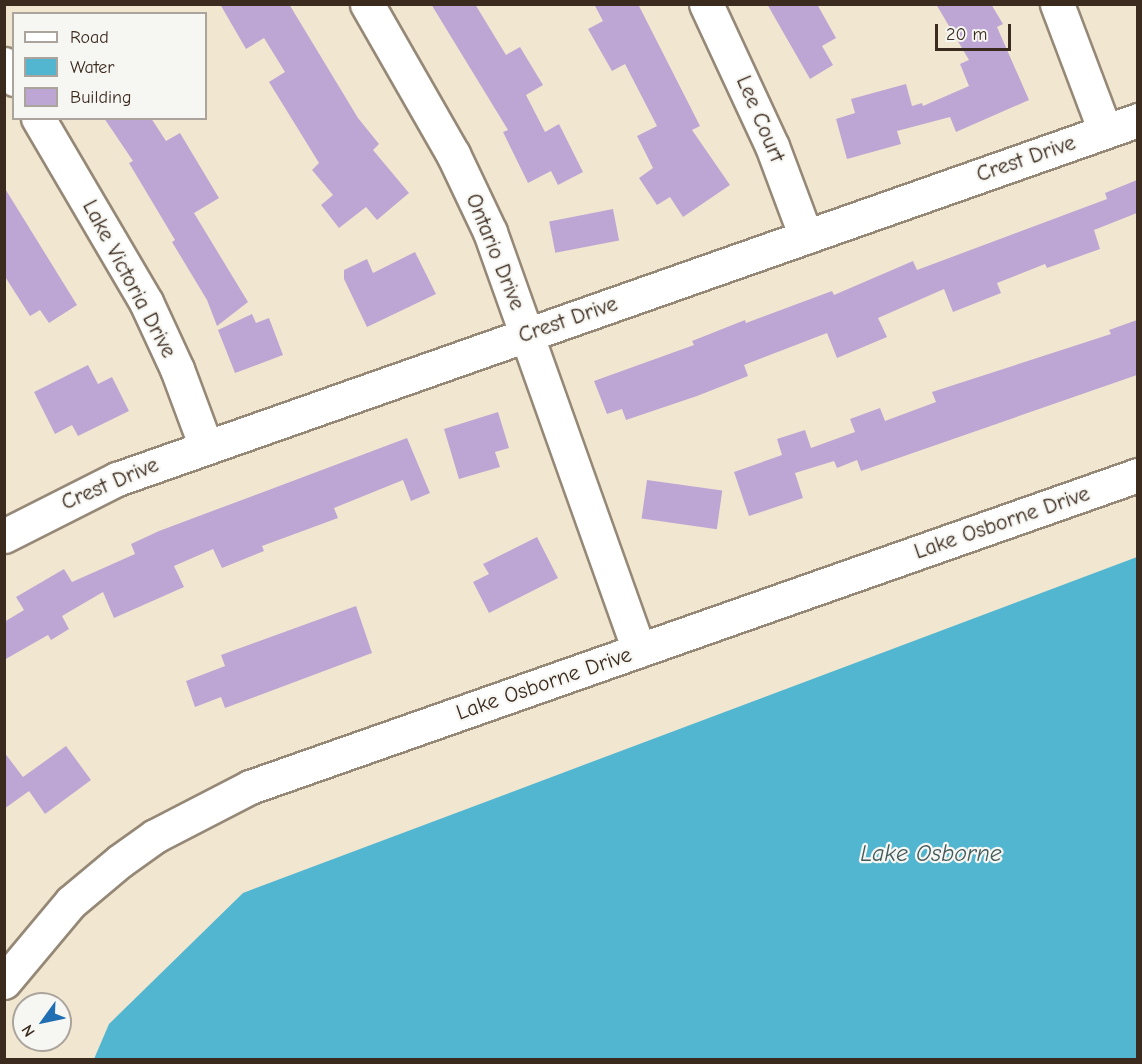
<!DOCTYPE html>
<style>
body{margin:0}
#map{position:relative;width:1142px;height:1064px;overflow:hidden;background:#f1e7d0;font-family:"Comic Neue",sans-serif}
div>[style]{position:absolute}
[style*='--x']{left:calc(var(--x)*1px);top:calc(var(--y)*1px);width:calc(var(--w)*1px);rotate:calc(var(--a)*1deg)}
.water>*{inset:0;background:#52b6d1}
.building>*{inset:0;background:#bea6d4;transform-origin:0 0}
.roads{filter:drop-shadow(2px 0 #968877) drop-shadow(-2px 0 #968877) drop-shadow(0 2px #968877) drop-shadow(0 -2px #968877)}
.minor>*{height:33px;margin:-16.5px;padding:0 16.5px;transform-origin:16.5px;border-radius:16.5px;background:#fff}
span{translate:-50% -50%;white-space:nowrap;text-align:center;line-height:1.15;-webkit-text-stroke:4.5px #f6f6f2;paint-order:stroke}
.street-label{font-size:22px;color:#3b2a1e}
.water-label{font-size:24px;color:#435b5d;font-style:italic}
.frame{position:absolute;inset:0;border:6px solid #3b2a1e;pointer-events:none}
.legend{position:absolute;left:12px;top:12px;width:195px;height:108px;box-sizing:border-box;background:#f6f6f2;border:2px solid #aba49d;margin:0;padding:8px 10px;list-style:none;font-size:18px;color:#3b2a1e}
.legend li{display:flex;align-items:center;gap:12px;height:30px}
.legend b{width:30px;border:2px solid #aba49d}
.north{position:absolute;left:12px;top:992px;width:60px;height:60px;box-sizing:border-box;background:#f6f6f2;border:2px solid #aba49d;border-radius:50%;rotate:237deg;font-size:16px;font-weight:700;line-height:24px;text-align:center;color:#3b2a1e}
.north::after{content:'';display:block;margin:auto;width:21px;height:27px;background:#1f6fb2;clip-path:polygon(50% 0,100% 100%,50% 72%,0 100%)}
.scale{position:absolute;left:935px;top:24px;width:76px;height:27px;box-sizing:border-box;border:3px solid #3b2a1e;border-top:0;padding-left:8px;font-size:18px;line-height:21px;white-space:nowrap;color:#3b2a1e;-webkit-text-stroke:4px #f6f6f2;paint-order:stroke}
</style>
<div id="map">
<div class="water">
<div style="clip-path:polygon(1137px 557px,1137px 1059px,94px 1059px,109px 1024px,243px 893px)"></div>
</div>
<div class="building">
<div style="clip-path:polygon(220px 4px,289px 4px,358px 118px,379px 144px,373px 150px,409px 193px,377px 220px,366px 207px,339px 228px,321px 205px,333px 195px,312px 170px,319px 163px,269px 82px,285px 72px,264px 38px,246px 49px)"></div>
<div style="clip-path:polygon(431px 4px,475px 4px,506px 55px,520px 47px,543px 85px,526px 95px,545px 132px,559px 124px,583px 172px,558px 185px,551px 171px,528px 183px,503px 132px,508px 130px)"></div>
<div style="clip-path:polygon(594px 4px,638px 4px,700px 126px,692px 130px,730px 185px,683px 217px,670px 197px,657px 205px,639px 178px,653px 168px,637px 136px,657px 126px,625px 64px,612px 71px,588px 29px,603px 21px)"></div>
<div style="clip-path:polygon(767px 4px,817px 4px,836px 38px,822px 46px,833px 65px,810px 79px)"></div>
<div style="clip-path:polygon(936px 4px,991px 4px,1003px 24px,997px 27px,1029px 100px,956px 132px,950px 117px,897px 131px,901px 144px,847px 159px,836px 119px,855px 113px,851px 99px,906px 84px,912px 106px,922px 103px,923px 106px,969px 86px,960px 64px,969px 60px)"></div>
<div style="clip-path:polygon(104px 118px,151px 118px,166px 141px,180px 133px,219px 198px,194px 213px,248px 302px,217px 326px,207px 300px,172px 242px,175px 240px,129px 163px,133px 161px)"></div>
<div style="clip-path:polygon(1137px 180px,1137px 213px,1094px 230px,1100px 249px,1047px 268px,1045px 264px,997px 283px,1001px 293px,953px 312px,944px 289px,878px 318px,887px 337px,837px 358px,827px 333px,744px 365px,748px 376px,697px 396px,626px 420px,622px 409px,607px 414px,594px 381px,694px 345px,692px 341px,745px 320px,746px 323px,832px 291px,834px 295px,913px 261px,917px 270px,1107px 199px,1105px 193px)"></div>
<div style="clip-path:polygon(4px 187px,77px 305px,49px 323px,40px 310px,30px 316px,4px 275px)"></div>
<div style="left:613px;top:209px;width:32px;height:65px;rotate:79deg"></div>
<div style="clip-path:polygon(415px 252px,436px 294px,367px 327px,344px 279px,344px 270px,367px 259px,373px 273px)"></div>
<div style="clip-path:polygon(252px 314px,256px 323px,269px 318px,283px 355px,235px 373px,218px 330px)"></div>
<div style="clip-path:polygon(1137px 320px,1137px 375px,861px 471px,857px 460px,837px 468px,834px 461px,795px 473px,803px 498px,749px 516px,734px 472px,782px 455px,777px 439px,805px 430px,811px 448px,855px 432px,850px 419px,880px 408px,885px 421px,936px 402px,932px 392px,1111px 334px,1109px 330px)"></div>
<div style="clip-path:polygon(88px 365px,98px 384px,112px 377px,129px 411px,78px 436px,72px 425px,55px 434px,34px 392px)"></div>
<div style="clip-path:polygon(498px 412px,509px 448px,495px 452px,500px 467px,459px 479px,444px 429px)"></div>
<div style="clip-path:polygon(407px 438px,430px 493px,411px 501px,403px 480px,334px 508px,338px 518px,262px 546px,264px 551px,222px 568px,213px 549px,174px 566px,184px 587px,114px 618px,103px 592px,62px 616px,69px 629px,51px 640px,48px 635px,4px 660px,4px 622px,24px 610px,16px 597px,64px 569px,72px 582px,135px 554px,131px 544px,159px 531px)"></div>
<div style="left:647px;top:480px;width:76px;height:39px;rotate:8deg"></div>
<div style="clip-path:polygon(537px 537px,558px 578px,489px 613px,473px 582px,489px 574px,483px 564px)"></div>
<div style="clip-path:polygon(356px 606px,372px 653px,225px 708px,221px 697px,195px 707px,186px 681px,225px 666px,221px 655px)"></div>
<div style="clip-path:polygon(66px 746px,91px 780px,45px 814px,29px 791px,4px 809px,4px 752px,23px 777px)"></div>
</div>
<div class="roads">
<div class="minor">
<div style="--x:367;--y:4;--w:173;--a:60.2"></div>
<div style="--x:453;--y:154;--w:86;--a:64.6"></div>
<div style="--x:490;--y:232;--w:444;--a:70.4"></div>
<div style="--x:706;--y:4;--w:157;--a:65.1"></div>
<div style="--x:772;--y:146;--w:97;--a:69.5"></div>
<div style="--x:1057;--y:4;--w:136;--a:69.3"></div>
<div style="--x:4;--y:64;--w:18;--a:56"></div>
<div style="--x:38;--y:118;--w:213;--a:59.6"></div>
<div style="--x:146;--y:302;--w:74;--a:65.2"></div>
<div style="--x:177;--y:369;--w:83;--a:69.6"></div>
<div style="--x:4;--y:536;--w:127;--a:-26.8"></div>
<div style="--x:117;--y:479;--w:1082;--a:-19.37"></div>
<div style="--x:4;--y:982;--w:104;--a:-50.1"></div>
<div style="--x:71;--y:902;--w:64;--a:-39.9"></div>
<div style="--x:120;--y:861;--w:43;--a:-35.5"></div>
<div style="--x:155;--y:836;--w:107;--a:-27.3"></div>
<div style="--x:250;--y:787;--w:941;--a:-19.36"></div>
</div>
</div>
<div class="street-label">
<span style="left:760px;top:119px;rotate:67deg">Lee Court</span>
<span style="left:1026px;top:159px;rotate:-19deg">Crest Drive</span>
<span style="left:495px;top:252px;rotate:68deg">Ontario Drive</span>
<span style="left:129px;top:279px;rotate:62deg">Lake Victoria Drive</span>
<span style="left:568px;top:320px;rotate:-19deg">Crest Drive</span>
<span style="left:110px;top:484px;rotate:-23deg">Crest Drive</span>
<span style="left:1002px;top:523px;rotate:-19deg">Lake Osborne Drive</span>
<span style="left:544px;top:684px;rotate:-19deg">Lake Osborne Drive</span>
</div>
<div class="water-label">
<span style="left:931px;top:854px">Lake Osborne</span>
</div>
<div class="frame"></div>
<ul class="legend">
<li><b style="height:8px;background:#fff"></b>Road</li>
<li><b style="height:16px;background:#52b6d1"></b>Water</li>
<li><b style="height:16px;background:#bea6d4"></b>Building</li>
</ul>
<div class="north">N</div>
<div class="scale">20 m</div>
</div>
